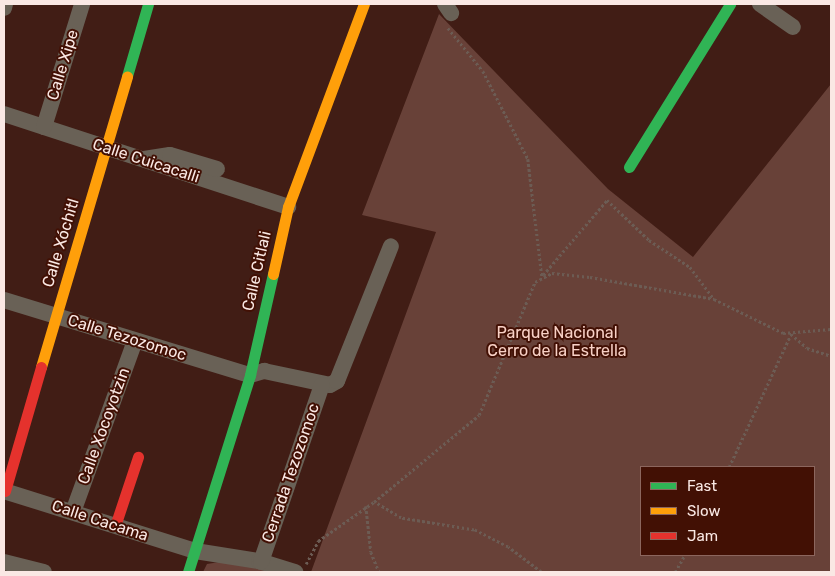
<!DOCTYPE html>
<meta charset="utf-8">
<style>
body{margin:0}
#map{position:relative;width:835px;height:576px;overflow:hidden;background:#411d15;font-family:Rubik,sans-serif}
div>[style]{position:absolute}
[style*='--x']{left:calc(var(--x)*1px);top:calc(var(--y)*1px);width:calc(var(--w)*1px);rotate:calc(var(--a)*1deg)}
.green>*{inset:0;background:#684138}
.path>*{height:2.5px;margin-top:-1.25px;transform-origin:0;background:repeating-linear-gradient(90deg,#6c5c54 0 2.5px,transparent 0 5px)}
.street>*{height:16px;margin:-8px;padding:0 8px;transform-origin:8px;border-radius:8px;background:#696156}
.fast>*{height:11px;margin:-5.5px;padding:0 5.5px;transform-origin:5.5px;border-radius:5.5px;background:#30b455}
.slow>*{height:11px;margin:-5.5px;padding:0 5.5px;transform-origin:5.5px;border-radius:5.5px;background:#ff9f0a}
.jam>*{height:11px;margin:-5.5px;padding:0 5.5px;transform-origin:5.5px;border-radius:5.5px;background:#e5322d}
span{translate:-50% -50%;white-space:nowrap;text-align:center;line-height:1.15;-webkit-text-stroke:4px #421004;paint-order:stroke}
.street-label{font-size:16px;color:#fae8e4}
.park-label{font-size:16px;color:#f8d1c6}
.frame{position:absolute;inset:0;border:5px solid #fae8e4;pointer-events:none}
.legend{position:absolute;left:640px;top:466px;width:175px;height:90px;box-sizing:border-box;background:#421004;border:1px solid #8c665e;margin:0;padding:6px 9px;list-style:none;font-size:15px;color:#fae8e4}
.legend li{display:flex;align-items:center;gap:10px;height:25px}
.legend b{width:25px;border:1px solid #8c665e}
</style>
<div id="map">
<div class="green">
<div style="clip-path:polygon(evenodd,439px 14px,608px 189px,693px 257px,831px 84px,831px 572px,311px 572px,436px 232px,362px 215px,439px 14px,641px 467px,814px 467px,814px 555px,641px 555px,641px 467px)"></div>
<div style="clip-path:polygon(232px 560px,277px 572px,203px 572px,207px 564px)"></div>
</div>
<div class="path">
<div style="--x:448;--y:28;--w:55;--a:50.9"></div>
<div style="--x:483;--y:71;--w:99;--a:62.9"></div>
<div style="--x:528;--y:159;--w:119;--a:83.2"></div>
<div style="--x:543;--y:275;--w:99;--a:-49.5"></div>
<div style="--x:607;--y:200;--w:58;--a:43.6"></div>
<div style="--x:649;--y:240;--w:49;--a:33.4"></div>
<div style="--x:690;--y:267;--w:39;--a:53"></div>
<div style="--x:729;--y:467;--w:147;--a:-65"></div>
<div style="--x:791;--y:334;--w:21;--a:41"></div>
<div style="--x:807;--y:348;--w:25;--a:18"></div>
<div style="--x:366;--y:506;--w:46;--a:83.8"></div>
<div style="--x:371;--y:552;--w:22;--a:68"></div>
<div style="--x:306;--y:564;--w:26;--a:-62"></div>
<div style="--x:318;--y:541;--w:68;--a:-34.9"></div>
<div style="--x:541;--y:572;--w:41;--a:-142.9"></div>
<div style="--x:508;--y:547;--w:38;--a:-153"></div>
<div style="--x:474;--y:530;--w:74;--a:-170.7"></div>
<div style="--x:401;--y:518;--w:31;--a:-149"></div>
<div style="--x:374;--y:502;--w:136;--a:-39.6"></div>
<div style="--x:479;--y:415;--w:144;--a:-67.2"></div>
<div style="--x:535;--y:282;--w:19;--a:-28"></div>
<div style="--x:552;--y:273;--w:38;--a:6"></div>
<div style="--x:590;--y:277;--w:126;--a:10.1"></div>
<div style="--x:714;--y:299;--w:77;--a:26.2"></div>
<div style="--x:783;--y:333;--w:48;--a:-4.8"></div>
<div style="--x:675;--y:572;--w:20;--a:-60"></div>
</div>
<div class="street">
<div style="--x:445;--y:4;--w:11;--a:56"></div>
<div style="--x:760;--y:4;--w:40;--a:34.9"></div>
<div style="--x:4;--y:8;--w:4;--a:-76"></div>
<div style="--x:4;--y:114;--w:299;--a:18.1"></div>
<div style="--x:44;--y:127;--w:129;--a:-72.8"></div>
<div style="--x:144;--y:159;--w:26;--a:-9"></div>
<div style="--x:170;--y:155;--w:49;--a:16.6"></div>
<div style="--x:4;--y:300;--w:257;--a:17"></div>
<div style="--x:250;--y:375;--w:15;--a:-16"></div>
<div style="--x:264;--y:371;--w:67;--a:12"></div>
<div style="--x:330;--y:385;--w:8;--a:-30"></div>
<div style="--x:337;--y:381;--w:145;--a:-68.2"></div>
<div style="--x:4;--y:491;--w:200;--a:17.4"></div>
<div style="--x:195;--y:551;--w:65;--a:8.9"></div>
<div style="--x:259;--y:561;--w:38;--a:17"></div>
<div style="--x:73;--y:512;--w:182;--a:-70.1"></div>
<div style="--x:4;--y:562;--w:41;--a:14"></div>
<div style="--x:261;--y:562;--w:187;--a:-71"></div>
</div>
<div class="fast">
<div style="--x:127;--y:76;--w:75;--a:-73.7"></div>
<div style="--x:629;--y:167;--w:192;--a:-58.2"></div>
<div style="--x:188;--y:572;--w:207;--a:-72.5"></div>
<div style="--x:250;--y:375;--w:104;--a:-77.2"></div>
</div>
<div class="slow">
<div style="--x:273;--y:274;--w:69;--a:-77.4"></div>
<div style="--x:288;--y:207;--w:217;--a:-69.5"></div>
<div style="--x:41;--y:367;--w:303;--a:-73.5"></div>
</div>
<div class="jam">
<div style="--x:5;--y:491;--w:129;--a:-73.8"></div>
<div style="--x:115;--y:526;--w:73;--a:-71.6"></div>
</div>
<div class="street-label">
<span style="left:63px;top:65px;rotate:-73deg">Calle Xipe</span>
<span style="left:146px;top:161px;rotate:18deg">Calle Cuicacalli</span>
<span style="left:61px;top:243px;rotate:-73deg">Calle Xóchitl</span>
<span style="left:257px;top:271px;rotate:-77deg">Calle Citlali</span>
<span style="left:127px;top:338px;rotate:17deg">Calle Tezozomoc</span>
<span style="left:104px;top:426px;rotate:-70deg">Calle Xocoyotzin</span>
<span style="left:291px;top:473px;rotate:-71deg">Cerrada Tezozomoc</span>
<span style="left:100px;top:521px;rotate:18deg">Calle Cacama</span>
</div>
<div class="park-label">
<span style="left:557px;top:342px">Parque Nacional<br>Cerro de la Estrella</span>
</div>
<div class="frame"></div>
<ul class="legend">
<li><b style="height:6px;background:#30b455"></b>Fast</li>
<li><b style="height:6px;background:#ff9f0a"></b>Slow</li>
<li><b style="height:6px;background:#e5322d"></b>Jam</li>
</ul>
</div>
